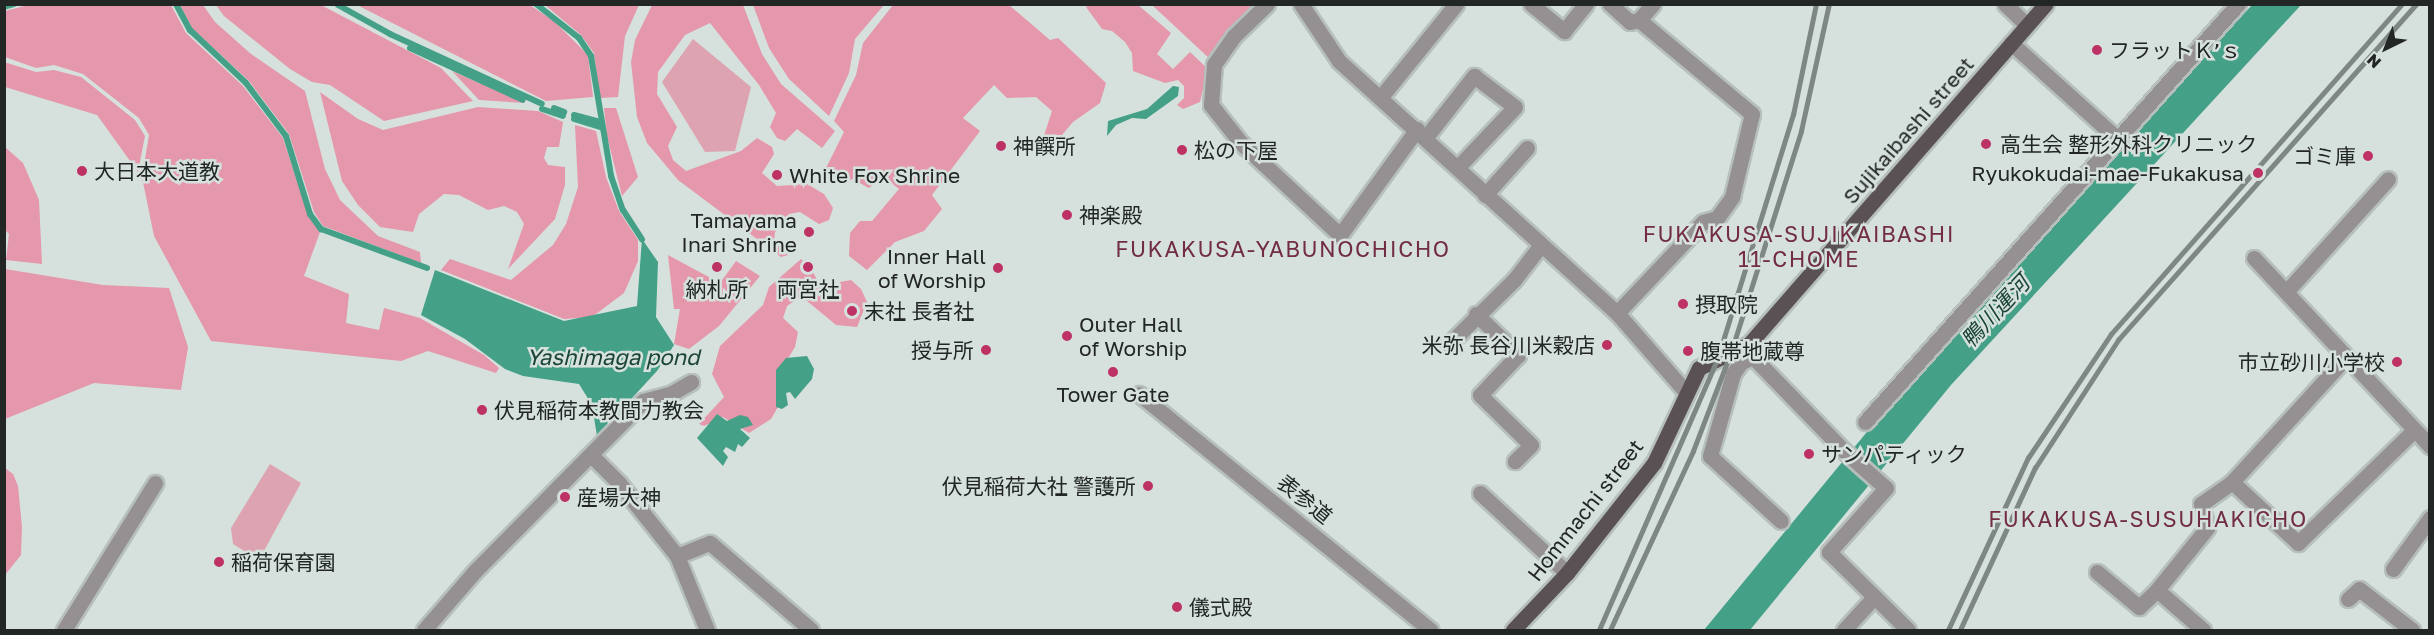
<!DOCTYPE html>
<meta charset="utf-8">
<style>
body{margin:0}
#map{position:relative;width:2434px;height:635px;overflow:hidden;background:#d6e1dd;font-family:"Golos Text","Noto Sans JP",sans-serif}
div>[style]{position:absolute}
[style*='--x']{left:calc(var(--x)*1px);top:calc(var(--y)*1px);width:calc(var(--w)*1px);rotate:calc(var(--a)*1deg)}
.green>*{inset:0;background:#dda3b1}
.forest>*{inset:0;background:#e597ab}
.water>*{inset:0;background:#44a087}
.stream>*{height:6px;margin:-3px;padding:0 3px;transform-origin:3px;border-radius:3px;background:#44a087}
.roads{filter:drop-shadow(2px 0 #b6bfbc) drop-shadow(-2px 0 #b6bfbc) drop-shadow(0 2px #b6bfbc) drop-shadow(0 -2px #b6bfbc)}
.minor>*{height:15px;margin:-7.5px;padding:0 7.5px;transform-origin:7.5px;border-radius:7.5px;background:#959091}
.major>*{height:15px;margin:-7.5px;padding:0 7.5px;transform-origin:7.5px;border-radius:7.5px;background:#595153}
.rail>*{height:4.5px;margin:-2.25px;padding:0 2.25px;transform-origin:2.25px;border-radius:2.25px;background:#7f8784}
.dots>*{width:16px;height:16px;translate:-50% -50%;box-sizing:border-box;border:3px solid #d6e1dd;border-radius:50%}
span{translate:-50% -50%;white-space:nowrap;text-align:center;line-height:1.15;-webkit-text-stroke:5px #d6e1dd;paint-order:stroke}
.poi-label{font-size:21px;color:#222625}
.left{translate:0 -50%;text-align:left}
.right{translate:-100% -50%;text-align:right}
.street-label{font-size:21px;color:#222625}
.neighbourhood-label{font-size:22px;color:#722d43;letter-spacing:1.5px}
.water-label{font-size:22px;color:#1b4438;font-style:italic}
.frame{position:absolute;inset:0;border:6px solid #222625;pointer-events:none}
.north{position:absolute;left:2356px;top:18px;width:60px;height:60px;-webkit-text-stroke:4px #d6e1dd;paint-order:stroke;rotate:223deg;font-size:16px;font-weight:700;line-height:24px;text-align:center;color:#222625}
.north::after{content:'';display:block;margin:auto;width:21px;height:27px;background:#222625;clip-path:polygon(50% 0,100% 100%,50% 72%,0 100%)}
</style>
<div id="map">
<div class="green">
<div style="clip-path:polygon(693px 39px,751px 87px,735px 151px,705px 152px,662px 82px)"></div>
<div style="clip-path:polygon(270px 464px,301px 483px,259px 560px,233px 544px,231px 528px)"></div>
</div>
<div class="forest">
<div style="clip-path:polygon(32px 4px,171px 5px,186px 33px,243px 86px,283px 138px,308px 215px,320px 232px,304px 276px,349px 294px,346px 323px,379px 330px,384px 308px,420px 318px,484px 355px,499px 368px,496px 373px,428px 351px,401px 361px,211px 341px,154px 236px,142px 177px,149px 135px,139px 118px,83px 74px,54px 65px,36px 68px,5px 57px,5px 11px)"></div>
<div style="clip-path:polygon(180px 5px,203px 5px,215px 22px,251px 54px,305px 91px,325px 169px,340px 200px,378px 236px,420px 252px,421px 263px,323px 226px,314px 212px,289px 134px,249px 81px,192px 28px)"></div>
<div style="clip-path:polygon(216px 5px,321px 5px,441px 68px,473px 101px,384px 121px,330px 85px,312px 82px,290px 69px,224px 16px)"></div>
<div style="clip-path:polygon(357px 5px,530px 5px,555px 22px,588px 55px,593px 97px,546px 101px)"></div>
<div style="clip-path:polygon(545px 5px,639px 5px,625px 36px,618px 97px,600px 98px,594px 53px,581px 35px)"></div>
<div style="clip-path:polygon(652px 5px,743px 5px,762px 54px,781px 84px,835px 131px,822px 148px,797px 129px,785px 141px,777px 138px,770px 127px,776px 113px,759px 85px,710px 23px,685px 35px,658px 72px,657px 94px,677px 127px,668px 146px,673px 160px,686px 171px,741px 151px,757px 138px,772px 147px,774px 154px,762px 173px,777px 186px,807px 184px,824px 194px,833px 208px,829px 220px,819px 224px,800px 212px,789px 214px,775px 232px,774px 242px,788px 255px,781px 257px,678px 180px,647px 143px,637px 117px,631px 62px,635px 40px)"></div>
<div style="clip-path:polygon(753px 5px,884px 5px,855px 39px,849px 73px,829px 116px,789px 79px,769px 48px)"></div>
<div style="clip-path:polygon(893px 5px,1009px 5px,1050px 40px,1058px 38px,1106px 83px,1100px 103px,1073px 122px,1056px 142px,1054px 151px,1046px 153px,1040px 148px,1052px 111px,1036px 97px,1007px 98px,994px 85px,963px 118px,980px 131px,932px 195px,942px 209px,924px 231px,895px 242px,867px 270px,849px 256px,850px 233px,860px 221px,872px 221px,899px 189px,884px 177px,869px 188px,852px 179px,843px 183px,825px 170px,844px 132px,834px 121px,856px 75px,863px 43px)"></div>
<div style="clip-path:polygon(1089px 5px,1138px 5px,1171px 33px,1157px 54px,1173px 69px,1190px 52px,1208px 69px,1200px 102px,1183px 109px,1177px 105px,1184px 98px,1184px 86px,1178px 80px,1165px 83px,1133px 71px,1132px 53px,1125px 42px,1112px 31px,1102px 29px,1086px 7px)"></div>
<div style="clip-path:polygon(1152px 5px,1271px 5px,1211px 60px)"></div>
<div style="clip-path:polygon(4px 62px,36px 72px,54px 70px,81px 77px,135px 120px,145px 136px,138px 172px,97px 115px,5px 87px)"></div>
<div style="clip-path:polygon(452px 71px,525px 103px,479px 100px)"></div>
<div style="clip-path:polygon(320px 92px,358px 119px,383px 130px,478px 107px,538px 111px,563px 122px,559px 147px,547px 147px,544px 158px,548px 165px,565px 167px,565px 185px,555px 219px,508px 269px,524px 224px,517px 212px,504px 206px,488px 210px,459px 195px,444px 194px,419px 214px,413px 232px,380px 227px,358px 205px,342px 181px)"></div>
<div style="clip-path:polygon(604px 108px,616px 108px,638px 177px,622px 196px,607px 136px)"></div>
<div style="clip-path:polygon(575px 125px,596px 131px,606px 177px,619px 211px,638px 240px,638px 261px,624px 293px,592px 317px,564px 319px,441px 270px,450px 259px,511px 280px,553px 245px,566px 224px,578px 187px)"></div>
<div style="clip-path:polygon(5px 147px,23px 163px,39px 200px,42px 264px,6px 260px,9px 234px,5px 230px)"></div>
<div style="clip-path:polygon(668px 255px,720px 283px,736px 261px,760px 276px,719px 326px,689px 349px,674px 344px,680px 309px,674px 309px)"></div>
<div style="clip-path:polygon(801px 259px,810px 267px,828px 299px,836px 295px,840px 282px,851px 280px,861px 289px,867px 302px,857px 327px,836px 325px,801px 296px,787px 306px,783px 318px,798px 332px,795px 347px,776px 378px,782px 400px,771px 419px,749px 433px,723px 417px,704px 426px,699px 424px,724px 397px,712px 374px,720px 346px,763px 305px,769px 287px)"></div>
<div style="clip-path:polygon(5px 269px,103px 285px,169px 288px,188px 347px,181px 390px,94px 383px,5px 419px)"></div>
<div style="clip-path:polygon(5px 468px,13px 474px,18px 486px,22px 527px,21px 555px,5px 575px)"></div>
</div>
<div class="water">
<div style="clip-path:polygon(2252px 5px,2301px 5px,1951px 385px,1750px 630px,1704px 630px,1931px 354px)"></div>
<div style="clip-path:polygon(1173px 86px,1179px 87px,1178px 96px,1146px 119px,1132px 118px,1116px 125px,1107px 136px,1108px 121px,1147px 109px)"></div>
<div style="clip-path:polygon(642px 239px,658px 262px,656px 317px,674px 345px,657px 371px,597px 436px,592px 405px,579px 384px,523px 376px,505px 369px,465px 339px,421px 315px,435px 270px,564px 321px,637px 306px)"></div>
<div style="clip-path:polygon(807px 356px,814px 369px,812px 379px,795px 399px,790px 392px,786px 393px,788px 405px,782px 409px,776px 407px,776px 370px,786px 358px)"></div>
<div style="clip-path:polygon(717px 414px,727px 421px,740px 415px,748px 417px,753px 425px,740px 429px,750px 438px,742px 447px,738px 444px,735px 452px,726px 447px,723px 451px,728px 457px,723px 466px,697px 438px)"></div>
</div>
<div class="stream">
<div style="--x:176;--y:4;--w:30;--a:62"></div>
<div style="--x:190;--y:30;--w:77;--a:43.4"></div>
<div style="--x:246;--y:83;--w:66;--a:53"></div>
<div style="--x:286;--y:136;--w:82;--a:72.9"></div>
<div style="--x:310;--y:214;--w:19;--a:54"></div>
<div style="--x:321;--y:229;--w:113;--a:20.2"></div>
<div style="--x:536;--y:4;--w:55;--a:38.3"></div>
<div style="--x:579;--y:38;--w:22;--a:56"></div>
<div style="--x:591;--y:56;--w:122;--a:80.5"></div>
<div style="--x:611;--y:176;--w:36;--a:71"></div>
<div style="--x:623;--y:210;--w:35;--a:57"></div>
<div style="--x:338;--y:5;--w:60;--a:29.1"></div>
<div style="--x:390;--y:34;--w:167;--a:24.7"></div>
<div style="--x:4;--y:7;--w:10;--a:-17"></div>
<div style="--x:410;--y:48;--w:124;--a:24.7"></div>
<div style="--x:554;--y:108;--w:11;--a:22"></div>
<div style="--x:542;--y:109;--w:22;--a:18"></div>
<div style="--x:574;--y:115;--w:27;--a:15"></div>
<div style="--x:574;--y:119;--w:28;--a:17"></div>
</div>
<div class="roads">
<div class="minor">
<div style="--x:1267;--y:4;--w:46;--a:135.9"></div>
<div style="--x:1234;--y:36;--w:35;--a:125"></div>
<div style="--x:1214;--y:65;--w:40;--a:94.3"></div>
<div style="--x:1211;--y:105;--w:48;--a:51.7"></div>
<div style="--x:1241;--y:143;--w:135;--a:42.9"></div>
<div style="--x:1340;--y:235;--w:131;--a:-54"></div>
<div style="--x:1301;--y:4;--w:69;--a:56.3"></div>
<div style="--x:1339;--y:61;--w:375;--a:42.2"></div>
<div style="--x:1617;--y:313;--w:103;--a:48.9"></div>
<div style="--x:1531;--y:4;--w:43;--a:39.3"></div>
<div style="--x:1564;--y:31;--w:35;--a:-51"></div>
<div style="--x:1610;--y:4;--w:27;--a:42"></div>
<div style="--x:1630;--y:22;--w:9;--a:-13"></div>
<div style="--x:1639;--y:20;--w:21;--a:-49"></div>
<div style="--x:2005;--y:4;--w:30;--a:44"></div>
<div style="--x:2011;--y:43;--w:147;--a:42"></div>
<div style="--x:1380;--y:98;--w:121;--a:-51"></div>
<div style="--x:1426;--y:137;--w:78;--a:-51.8"></div>
<div style="--x:1474;--y:76;--w:51;--a:37.1"></div>
<div style="--x:1515;--y:107;--w:83;--a:133.5"></div>
<div style="--x:1485;--y:195;--w:63;--a:-48.2"></div>
<div style="--x:2254;--y:258;--w:258;--a:46.9"></div>
<div style="--x:2286;--y:292;--w:152;--a:-47.9"></div>
<div style="--x:1617;--y:313;--w:125;--a:-46.6"></div>
<div style="--x:1703;--y:222;--w:15;--a:-16"></div>
<div style="--x:1717;--y:218;--w:26;--a:-54"></div>
<div style="--x:1732;--y:197;--w:85;--a:-76.5"></div>
<div style="--x:1752;--y:114;--w:147;--a:-140.2"></div>
<div style="--x:1476;--y:314;--w:59;--a:44.3"></div>
<div style="--x:1518;--y:355;--w:55;--a:133.5"></div>
<div style="--x:1480;--y:395;--w:71;--a:44.4"></div>
<div style="--x:1531;--y:445;--w:23;--a:135"></div>
<div style="--x:1749;--y:344;--w:14;--a:73"></div>
<div style="--x:1753;--y:357;--w:129;--a:45.9"></div>
<div style="--x:1843;--y:450;--w:57;--a:41.5"></div>
<div style="--x:1886;--y:488;--w:86;--a:131.7"></div>
<div style="--x:1829;--y:552;--w:111;--a:44.6"></div>
<div style="--x:1448;--y:345;--w:93;--a:-44.6"></div>
<div style="--x:1514;--y:280;--w:44;--a:-52.4"></div>
<div style="--x:1753;--y:357;--w:13;--a:157"></div>
<div style="--x:1741;--y:362;--w:14;--a:124"></div>
<div style="--x:1733;--y:374;--w:85;--a:105.7"></div>
<div style="--x:1710;--y:456;--w:96;--a:42.5"></div>
<div style="--x:1139;--y:394;--w:375;--a:39"></div>
<div style="--x:1865;--y:422;--w:560;--a:-48.26"></div>
<div style="--x:592;--y:456;--w:38;--a:45"></div>
<div style="--x:619;--y:483;--w:93;--a:51.5"></div>
<div style="--x:677;--y:556;--w:80;--a:67.9"></div>
<div style="--x:2232;--y:482;--w:169;--a:-47.6"></div>
<div style="--x:1480;--y:493;--w:118;--a:42.6"></div>
<div style="--x:677;--y:556;--w:35;--a:-22"></div>
<div style="--x:710;--y:543;--w:133;--a:40.7"></div>
<div style="--x:2393;--y:569;--w:63;--a:-54"></div>
<div style="--x:2097;--y:572;--w:55;--a:39.8"></div>
<div style="--x:2139;--y:607;--w:25;--a:-43"></div>
<div style="--x:2348;--y:599;--w:15;--a:-42"></div>
<div style="--x:2359;--y:589;--w:67;--a:37.7"></div>
<div style="--x:64;--y:630;--w:173;--a:-58.2"></div>
<div style="--x:424;--y:630;--w:78;--a:-49.2"></div>
<div style="--x:475;--y:571;--w:239;--a:-45.3"></div>
<div style="--x:643;--y:401;--w:30;--a:-15"></div>
<div style="--x:672;--y:393;--w:22;--a:-30"></div>
<div style="--x:1844;--y:630;--w:45;--a:-47.7"></div>
<div style="--x:2203;--y:630;--w:61;--a:-139"></div>
<div style="--x:2157;--y:590;--w:80;--a:-51.1"></div>
<div style="--x:2207;--y:528;--w:25;--a:-104"></div>
<div style="--x:2201;--y:504;--w:38;--a:-35"></div>
<div style="--x:2232;--y:482;--w:90;--a:42.7"></div>
<div style="--x:2298;--y:543;--w:162;--a:-44.2"></div>
</div>
<div class="major">
<div style="--x:1513;--y:630;--w:79;--a:-46.5"></div>
<div style="--x:1567;--y:573;--w:140;--a:-51.7"></div>
<div style="--x:1654;--y:463;--w:105;--a:-64.7"></div>
<div style="--x:1699;--y:368;--w:55;--a:-25.6"></div>
<div style="--x:1749;--y:344;--w:451;--a:-48.9"></div>
</div>
</div>
<div class="rail">
<div style="--x:1599;--y:630;--w:295;--a:-66.4"></div>
<div style="--x:1717;--y:360;--w:257;--a:-72.8"></div>
<div style="--x:1793;--y:115;--w:113;--a:-78.3"></div>
<div style="--x:1610;--y:630;--w:197;--a:-65.1"></div>
<div style="--x:1693;--y:451;--w:106;--a:-69"></div>
<div style="--x:1731;--y:352;--w:232;--a:-72.4"></div>
<div style="--x:1801;--y:131;--w:130;--a:-77.6"></div>
<div style="--x:1948;--y:630;--w:190;--a:-65.1"></div>
<div style="--x:2028;--y:458;--w:149;--a:-56.2"></div>
<div style="--x:2111;--y:334;--w:440;--a:-48.6"></div>
<div style="--x:1960;--y:630;--w:179;--a:-65.2"></div>
<div style="--x:2035;--y:468;--w:153;--a:-57"></div>
<div style="--x:2118;--y:340;--w:449;--a:-48.4"></div>
</div>
<div class="dots">
<div style="left:2097px;top:50px;background:#bd3164"></div>
<div style="left:1986px;top:144px;background:#bd3164"></div>
<div style="left:1001px;top:146px;background:#bd3164"></div>
<div style="left:1182px;top:150px;background:#bd3164"></div>
<div style="left:2368px;top:156px;background:#bd3164"></div>
<div style="left:82px;top:171px;background:#bd3164"></div>
<div style="left:2258px;top:173px;background:#bd3164"></div>
<div style="left:777px;top:175px;background:#bd3164"></div>
<div style="left:1067px;top:215px;background:#bd3164"></div>
<div style="left:809px;top:232px;background:#bd3164"></div>
<div style="left:717px;top:267px;background:#bd3164"></div>
<div style="left:808px;top:267px;background:#bd3164"></div>
<div style="left:998px;top:268px;background:#bd3164"></div>
<div style="left:1683px;top:304px;background:#bd3164"></div>
<div style="left:852px;top:311px;background:#bd3164"></div>
<div style="left:1067px;top:336px;background:#bd3164"></div>
<div style="left:1607px;top:345px;background:#bd3164"></div>
<div style="left:986px;top:350px;background:#bd3164"></div>
<div style="left:1688px;top:351px;background:#bd3164"></div>
<div style="left:2397px;top:362px;background:#bd3164"></div>
<div style="left:1113px;top:372px;background:#bd3164"></div>
<div style="left:482px;top:410px;background:#bd3164"></div>
<div style="left:1809px;top:454px;background:#bd3164"></div>
<div style="left:1148px;top:486px;background:#bd3164"></div>
<div style="left:565px;top:497px;background:#bd3164"></div>
<div style="left:219px;top:562px;background:#bd3164"></div>
<div style="left:1177px;top:607px;background:#bd3164"></div>
</div>
<div class="poi-label">
<span class="left" style="left:2109px;top:50px">フラットＫ’ｓ</span>
<span class="left" style="left:2000px;top:144px">高生会 整形外科クリニック</span>
<span class="left" style="left:1013px;top:146px">神饌所</span>
<span class="left" style="left:1194px;top:150px">松の下屋</span>
<span class="right" style="left:2356px;top:156px">ゴミ庫</span>
<span class="left" style="left:94px;top:171px">大日本大道教</span>
<span class="right" style="left:2244px;top:173px">Ryukokudai-mae-Fukakusa</span>
<span class="left" style="left:789px;top:175px">White Fox Shrine</span>
<span class="left" style="left:1079px;top:215px">神楽殿</span>
<span class="right" style="left:797px;top:232px">Tamayama<br>Inari Shrine</span>
<span class="right" style="left:986px;top:268px">Inner Hall<br>of Worship</span>
<span style="left:717px;top:289px">納札所</span>
<span style="left:808px;top:289px">両宮社</span>
<span class="left" style="left:1695px;top:304px">摂取院</span>
<span class="left" style="left:864px;top:311px">末社 長者社</span>
<span class="left" style="left:1079px;top:336px">Outer Hall<br>of Worship</span>
<span class="right" style="left:1595px;top:345px">米弥 長谷川米穀店</span>
<span class="right" style="left:974px;top:350px">授与所</span>
<span class="left" style="left:1700px;top:351px">腹帯地蔵尊</span>
<span class="right" style="left:2385px;top:362px">市立砂川小学校</span>
<span style="left:1113px;top:394px">Tower Gate</span>
<span class="left" style="left:494px;top:410px">伏見稲荷本教間力教会</span>
<span class="left" style="left:1821px;top:454px">サンパティック</span>
<span class="right" style="left:1136px;top:486px">伏見稲荷大社 警護所</span>
<span class="left" style="left:577px;top:497px">産場大神</span>
<span class="left" style="left:231px;top:562px">稲荷保育園</span>
<span class="left" style="left:1189px;top:607px">儀式殿</span>
</div>
<div class="street-label">
<span style="left:1908px;top:130px;rotate:-49deg">Sujikaibashi street</span>
<span style="left:1305px;top:499px;rotate:39deg">表参道</span>
<span style="left:1585px;top:510px;rotate:-52deg">Hommachi street</span>
</div>
<div class="neighbourhood-label">
<span style="left:1799px;top:246px">FUKAKUSA-SUJIKAIBASHI<br>11-CHOME</span>
<span style="left:1283px;top:249px">FUKAKUSA-YABUNOCHICHO</span>
<span style="left:2148px;top:519px">FUKAKUSA-SUSUHAKICHO</span>
</div>
<div class="water-label">
<span style="left:1995px;top:311px;rotate:-47deg">鴨川運河</span>
<span style="left:613px;top:357px">Yashimaga pond</span>
</div>
<div class="frame"></div>
<div class="north">N</div>
</div>
